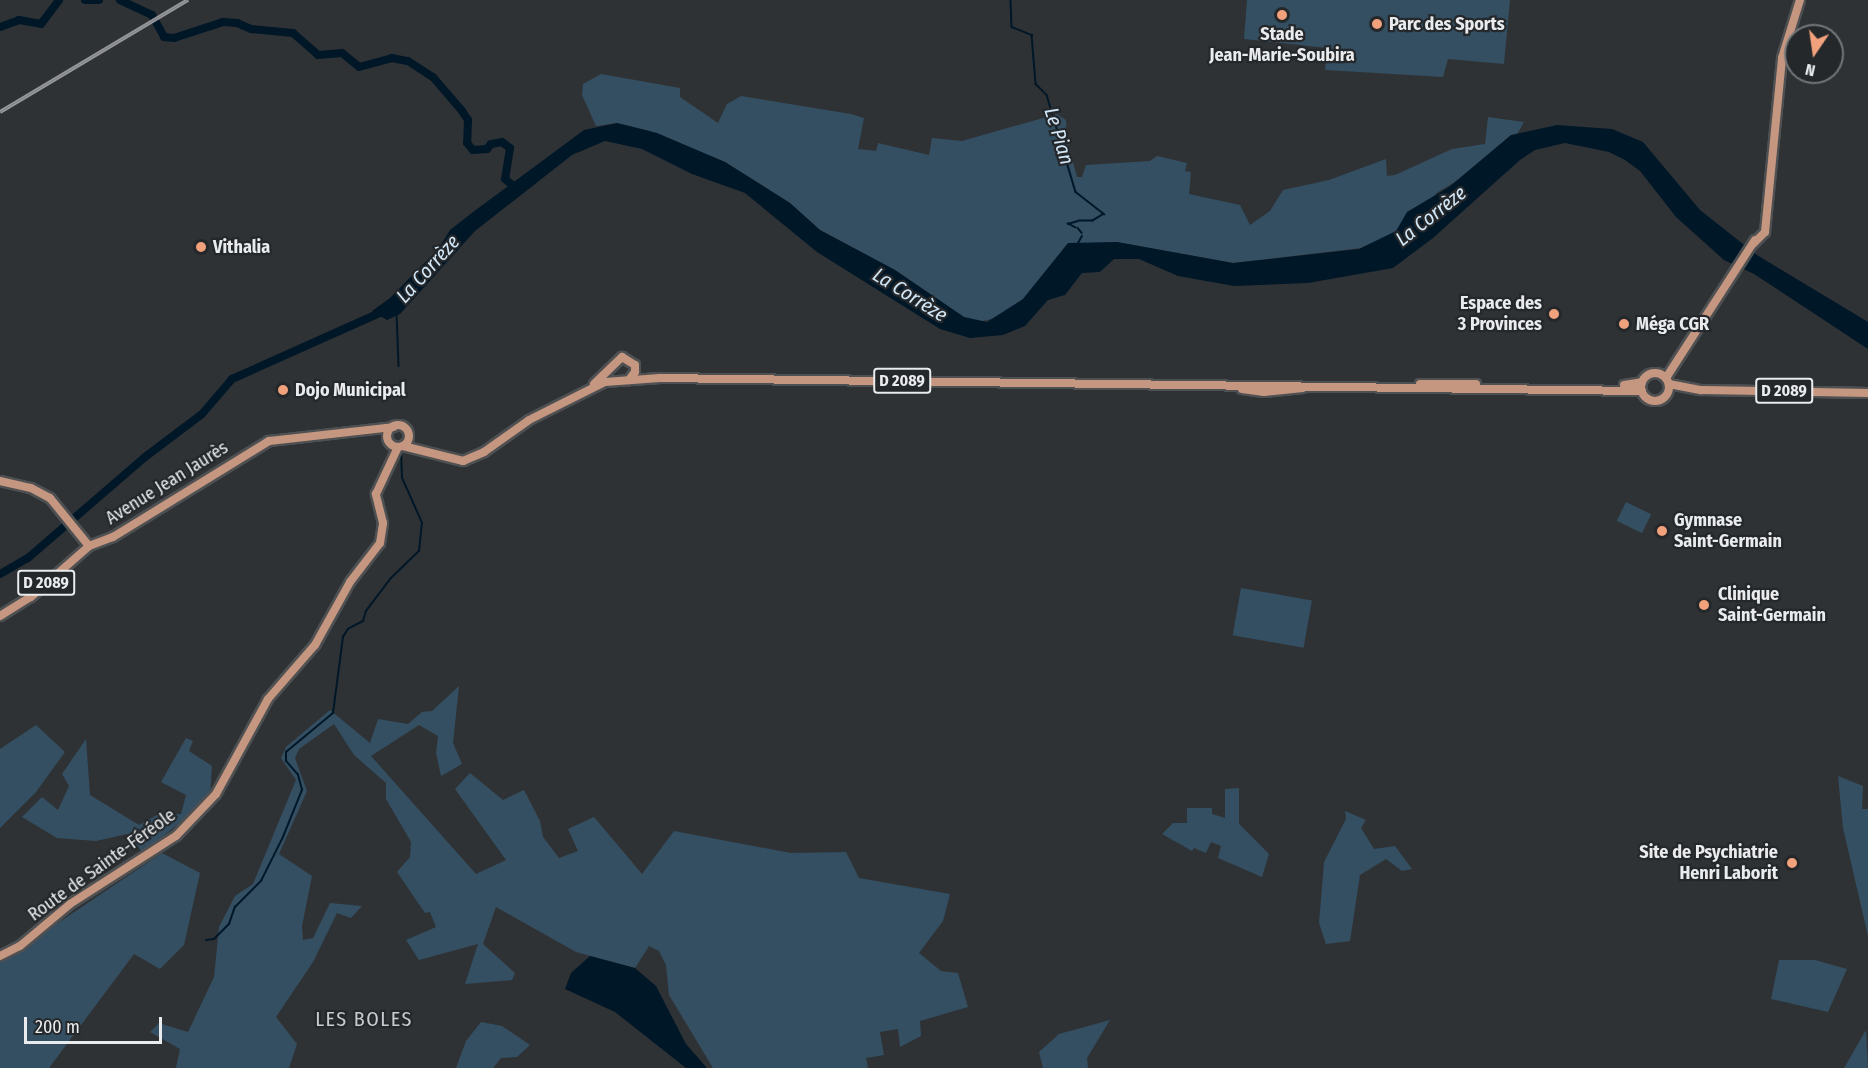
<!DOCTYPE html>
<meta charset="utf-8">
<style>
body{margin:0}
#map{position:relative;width:1868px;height:1068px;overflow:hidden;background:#2f3235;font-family:"Fira Sans Condensed",sans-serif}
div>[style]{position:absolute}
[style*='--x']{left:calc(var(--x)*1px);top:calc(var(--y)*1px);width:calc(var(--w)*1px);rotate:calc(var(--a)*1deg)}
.green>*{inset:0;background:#344f62;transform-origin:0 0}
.water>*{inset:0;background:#001728}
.stream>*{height:1.5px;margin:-0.75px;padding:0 0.75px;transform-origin:0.75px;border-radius:0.75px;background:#001728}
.river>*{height:8px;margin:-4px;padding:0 4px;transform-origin:4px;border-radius:4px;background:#001728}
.roads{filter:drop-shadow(2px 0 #4e5052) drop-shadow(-2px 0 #4e5052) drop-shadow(0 2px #4e5052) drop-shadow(0 -2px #4e5052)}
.major>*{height:8px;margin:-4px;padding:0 4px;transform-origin:4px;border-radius:4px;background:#c69780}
.major>.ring{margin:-4px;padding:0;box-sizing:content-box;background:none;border:8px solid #c69780;border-radius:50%}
.rail>*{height:4px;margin-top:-2px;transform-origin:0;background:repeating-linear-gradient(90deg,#25282b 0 4.5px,#95979a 0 9px);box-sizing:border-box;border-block:2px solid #95979a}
.dots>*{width:16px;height:16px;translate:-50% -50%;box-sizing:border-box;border:3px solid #25282b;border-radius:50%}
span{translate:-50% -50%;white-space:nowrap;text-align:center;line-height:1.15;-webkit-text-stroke:4.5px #25282b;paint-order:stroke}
.shield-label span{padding:2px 4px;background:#25282b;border:2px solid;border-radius:4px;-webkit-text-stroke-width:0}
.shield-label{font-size:16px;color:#e9ebed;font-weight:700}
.poi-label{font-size:18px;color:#e9ebed;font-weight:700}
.left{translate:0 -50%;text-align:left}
.right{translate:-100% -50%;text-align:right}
.street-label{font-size:18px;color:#e9ebed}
.water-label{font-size:20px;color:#d2e7f7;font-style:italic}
.neighbourhood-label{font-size:20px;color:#c8ccd0;letter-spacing:1.5px}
.north{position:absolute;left:1784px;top:24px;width:60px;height:60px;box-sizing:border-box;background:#25282b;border:2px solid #737679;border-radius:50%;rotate:193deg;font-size:16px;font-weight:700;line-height:24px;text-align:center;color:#e9ebed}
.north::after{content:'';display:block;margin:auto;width:21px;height:27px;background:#f1a17b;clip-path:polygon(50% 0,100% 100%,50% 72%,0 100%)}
.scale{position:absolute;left:24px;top:1017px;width:138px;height:27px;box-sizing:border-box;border:3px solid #e9ebed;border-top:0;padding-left:8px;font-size:18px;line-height:21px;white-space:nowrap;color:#e9ebed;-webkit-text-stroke:4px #25282b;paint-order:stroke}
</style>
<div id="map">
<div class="green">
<div style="clip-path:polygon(1247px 0,1510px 0,1504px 64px,1448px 59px,1443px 77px,1325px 70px,1327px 48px,1244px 39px)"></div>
<div style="clip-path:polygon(601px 74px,680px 88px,680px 97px,718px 123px,727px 104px,741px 96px,851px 114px,864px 118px,858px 149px,876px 151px,878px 143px,929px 155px,932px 138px,962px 141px,1057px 114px,1066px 120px,1067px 140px,1077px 177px,1082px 177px,1086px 165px,1150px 161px,1157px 156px,1187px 163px,1185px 171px,1191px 172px,1189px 194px,1240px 205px,1250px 225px,1270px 211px,1283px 190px,1329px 180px,1386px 159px,1387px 176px,1395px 175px,1452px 149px,1485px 144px,1488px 117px,1524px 122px,1508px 150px,1438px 192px,1394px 233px,1361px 248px,1233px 263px,1117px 242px,1068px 244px,1023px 299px,999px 317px,979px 322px,964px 317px,895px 270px,820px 230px,790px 203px,725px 162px,650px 131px,617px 123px,596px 126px,582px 95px,583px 84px)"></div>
<div style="left:1626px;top:502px;width:28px;height:21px;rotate:26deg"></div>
<div style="left:1241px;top:588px;width:72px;height:48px;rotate:10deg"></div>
<div style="clip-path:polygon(459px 686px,453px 743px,462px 764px,441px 776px,436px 753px,438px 736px,419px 725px,371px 756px,476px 874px,506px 860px,455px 789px,470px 773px,503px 800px,524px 790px,540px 821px,543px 837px,559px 858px,578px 851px,568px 829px,594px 817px,642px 874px,674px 831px,791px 853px,846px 852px,859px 878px,950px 894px,943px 921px,919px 953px,941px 971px,958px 973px,968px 1007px,920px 1021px,921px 1036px,900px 1047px,898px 1029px,880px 1032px,884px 1055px,866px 1058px,868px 1068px,713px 1068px,669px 995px,666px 965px,659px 951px,649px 946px,635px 968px,576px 952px,496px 907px,483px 944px,515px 973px,512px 980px,465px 984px,478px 944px,419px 960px,406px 940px,436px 927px,430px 912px,425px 913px,397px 872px,410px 857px,411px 842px,386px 799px,386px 783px,354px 755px,334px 724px,299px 749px,295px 758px,307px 791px,279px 854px,312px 876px,302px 926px,303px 940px,313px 938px,330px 903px,362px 906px,351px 918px,337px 913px,313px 962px,276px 1017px,297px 1044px,289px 1068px,176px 1068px,180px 1049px,150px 1032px,159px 1023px,188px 1032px,214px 977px,219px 927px,235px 896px,253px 884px,296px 780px,281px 758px,286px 747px,330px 710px,370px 743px,378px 719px,408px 724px,422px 712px,432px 711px)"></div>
<div style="clip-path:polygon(36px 725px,65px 752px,36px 792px,0 828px,0 749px)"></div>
<div style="clip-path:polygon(186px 738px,193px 741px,189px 751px,212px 766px,210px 797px,143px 853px,127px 834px,96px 841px,57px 838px,22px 817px,42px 797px,58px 810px,69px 786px,62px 774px,86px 739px,90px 795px,139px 825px,157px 815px,181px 814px,186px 795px,161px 782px)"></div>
<div style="clip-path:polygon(1838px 776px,1863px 786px,1862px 809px,1868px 809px,1868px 936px,1843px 828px)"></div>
<div style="clip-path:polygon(1239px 788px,1239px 824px,1269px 854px,1262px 877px,1218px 858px,1221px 846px,1211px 842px,1206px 853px,1194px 848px,1192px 851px,1162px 834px,1173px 823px,1187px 823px,1187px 808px,1212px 808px,1212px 814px,1225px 818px,1225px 789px)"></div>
<div style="clip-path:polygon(1345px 811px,1366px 820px,1361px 828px,1374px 849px,1395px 846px,1412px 869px,1402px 871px,1386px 859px,1360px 875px,1350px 941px,1326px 944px,1319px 923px,1324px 862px,1346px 819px)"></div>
<div style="clip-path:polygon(162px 853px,200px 873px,184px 945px,160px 969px,134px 954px,49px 1068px,0 1068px,0 962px)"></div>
<div style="clip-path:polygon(1779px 960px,1815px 960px,1847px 969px,1828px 1012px,1771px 999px)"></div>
<div style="clip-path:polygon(1110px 1020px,1087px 1058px,1088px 1068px,1043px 1068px,1039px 1052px,1059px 1034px)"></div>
<div style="clip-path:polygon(481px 1022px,502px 1026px,530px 1045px,517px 1057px,501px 1058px,493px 1068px,456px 1068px,466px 1041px)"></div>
<div style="clip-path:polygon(1866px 1030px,1868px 1068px,1844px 1068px)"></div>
</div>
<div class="water">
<div style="clip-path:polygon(617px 123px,657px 133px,725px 162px,790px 203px,820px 230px,895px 270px,964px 317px,987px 322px,1023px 299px,1068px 243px,1117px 242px,1233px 263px,1359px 249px,1396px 231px,1407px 212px,1449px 187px,1511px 135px,1557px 125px,1612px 129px,1643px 142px,1700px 210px,1757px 255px,1868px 322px,1868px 349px,1754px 274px,1724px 260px,1676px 217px,1640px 171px,1625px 160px,1609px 152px,1565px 143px,1535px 150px,1520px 160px,1433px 238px,1393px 268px,1308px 283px,1234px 286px,1178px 276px,1139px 259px,1114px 259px,1100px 272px,1082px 273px,1065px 295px,1048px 300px,1025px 326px,1003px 335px,970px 338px,940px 329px,817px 252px,745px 193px,692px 174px,642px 149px,605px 141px,572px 155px,475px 231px,400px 314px,387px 320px,372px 311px,390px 298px,439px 248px,450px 230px,473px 212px,584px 130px)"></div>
<div style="clip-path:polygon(590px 956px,635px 968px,656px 986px,686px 1044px,707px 1068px,686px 1068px,615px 1012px,565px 989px,571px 973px)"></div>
</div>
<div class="stream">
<div style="--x:1011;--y:0;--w:27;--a:88"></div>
<div style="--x:1012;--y:27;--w:22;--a:22"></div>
<div style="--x:1032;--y:35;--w:49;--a:85.3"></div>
<div style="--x:1036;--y:84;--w:16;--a:45"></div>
<div style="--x:1047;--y:95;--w:101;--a:73.4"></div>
<div style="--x:1076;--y:192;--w:36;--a:38"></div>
<div style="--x:1104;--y:214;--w:13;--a:148"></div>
<div style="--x:1093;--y:221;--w:14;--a:180"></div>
<div style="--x:1076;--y:228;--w:9;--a:-153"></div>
<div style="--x:1068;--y:224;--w:10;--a:-17"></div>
<div style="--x:1078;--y:228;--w:6;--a:51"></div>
<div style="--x:1077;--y:245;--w:10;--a:-61"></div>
<div style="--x:397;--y:313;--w:53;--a:87.8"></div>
<div style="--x:206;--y:940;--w:8;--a:-7"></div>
<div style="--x:214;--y:939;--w:21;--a:-45"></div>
<div style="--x:229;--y:924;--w:18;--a:-71"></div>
<div style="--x:235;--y:907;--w:37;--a:-45"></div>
<div style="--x:261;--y:881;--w:49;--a:-63.4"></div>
<div style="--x:283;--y:837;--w:51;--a:-68"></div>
<div style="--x:302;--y:790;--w:16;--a:-105"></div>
<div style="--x:298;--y:775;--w:18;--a:-131"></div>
<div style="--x:286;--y:761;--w:9;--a:-90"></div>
<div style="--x:286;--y:752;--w:61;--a:-39.7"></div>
<div style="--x:333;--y:713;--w:77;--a:-82.5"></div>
<div style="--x:343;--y:637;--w:9;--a:-58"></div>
<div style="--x:348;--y:629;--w:17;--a:-28"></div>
<div style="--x:363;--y:621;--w:10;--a:-73"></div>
<div style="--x:366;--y:611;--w:41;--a:-52.9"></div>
<div style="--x:391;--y:578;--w:39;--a:-44"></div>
<div style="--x:419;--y:551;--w:28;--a:-84"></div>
<div style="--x:422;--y:523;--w:49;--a:-114"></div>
<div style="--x:402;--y:478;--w:27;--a:-92"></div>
</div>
<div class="river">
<div style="--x:85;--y:0;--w:14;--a:0"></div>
<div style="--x:120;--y:0;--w:35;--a:25"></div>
<div style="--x:152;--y:15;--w:25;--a:61"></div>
<div style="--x:164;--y:37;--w:10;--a:6"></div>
<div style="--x:174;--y:38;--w:52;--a:-18.1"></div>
<div style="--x:223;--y:22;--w:14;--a:4"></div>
<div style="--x:237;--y:23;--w:15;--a:23"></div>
<div style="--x:251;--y:29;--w:42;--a:5.4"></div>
<div style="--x:293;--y:33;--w:33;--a:41"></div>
<div style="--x:318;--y:55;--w:24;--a:-5"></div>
<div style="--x:342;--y:53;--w:22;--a:39"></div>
<div style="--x:359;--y:67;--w:34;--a:-15"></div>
<div style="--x:392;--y:58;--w:16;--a:11"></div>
<div style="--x:408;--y:61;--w:30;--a:33"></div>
<div style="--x:433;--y:77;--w:45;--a:49.5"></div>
<div style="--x:462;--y:111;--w:11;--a:56"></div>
<div style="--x:468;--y:120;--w:23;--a:92"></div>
<div style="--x:467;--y:143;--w:9;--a:49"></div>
<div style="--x:473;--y:150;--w:14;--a:-4"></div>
<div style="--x:487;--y:149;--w:6;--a:-51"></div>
<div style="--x:491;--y:144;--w:11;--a:-10"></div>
<div style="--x:502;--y:142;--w:10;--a:37"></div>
<div style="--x:510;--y:148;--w:31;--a:99"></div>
<div style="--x:505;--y:179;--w:17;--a:40"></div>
<div style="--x:0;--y:27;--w:20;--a:-20"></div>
<div style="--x:19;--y:20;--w:22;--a:10"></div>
<div style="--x:41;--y:24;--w:30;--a:-53"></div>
<div style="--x:0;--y:574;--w:32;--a:-30"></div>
<div style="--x:28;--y:558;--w:155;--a:-40.8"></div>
<div style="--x:145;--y:457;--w:71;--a:-37"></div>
<div style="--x:202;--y:414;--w:46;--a:-49.4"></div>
<div style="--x:232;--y:379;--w:169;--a:-24.1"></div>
</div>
<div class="roads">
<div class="major">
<div style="--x:1753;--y:244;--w:17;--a:-45"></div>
<div style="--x:1765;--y:232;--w:175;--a:-84.4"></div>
<div style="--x:1782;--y:58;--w:61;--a:-72.8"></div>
<div class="ring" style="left:1641px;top:373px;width:20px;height:20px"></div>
<div style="--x:1666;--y:378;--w:164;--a:-57.2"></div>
<div style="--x:594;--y:384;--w:39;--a:-44"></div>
<div style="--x:622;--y:357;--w:15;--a:32"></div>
<div style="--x:635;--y:365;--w:7;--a:90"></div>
<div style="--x:635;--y:372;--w:10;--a:127"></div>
<div style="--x:1420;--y:384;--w:56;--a:0"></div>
<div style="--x:1669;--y:384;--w:33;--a:11"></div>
<div style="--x:1701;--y:390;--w:167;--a:1"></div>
<div style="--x:1624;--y:385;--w:18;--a:-9"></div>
<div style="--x:1242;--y:389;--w:22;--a:8"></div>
<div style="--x:1264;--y:392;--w:39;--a:-6"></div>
<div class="ring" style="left:387px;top:425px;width:14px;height:14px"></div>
<div style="--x:403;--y:446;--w:62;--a:14"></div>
<div style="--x:463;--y:461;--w:23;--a:-23"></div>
<div style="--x:484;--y:452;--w:55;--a:-35.4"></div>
<div style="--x:529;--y:420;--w:85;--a:-26.6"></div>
<div style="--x:605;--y:382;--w:55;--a:-4.2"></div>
<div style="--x:660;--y:378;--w:982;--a:0.76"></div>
<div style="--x:0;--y:481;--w:32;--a:13"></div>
<div style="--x:31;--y:488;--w:21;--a:28"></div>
<div style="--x:50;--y:498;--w:62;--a:50.9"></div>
<div style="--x:0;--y:616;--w:36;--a:-32"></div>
<div style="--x:31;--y:597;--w:77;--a:-41.3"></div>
<div style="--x:89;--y:546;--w:26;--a:-21"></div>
<div style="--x:113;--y:537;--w:183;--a:-31.6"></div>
<div style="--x:269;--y:441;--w:125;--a:-6.4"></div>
<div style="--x:0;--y:956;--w:22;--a:-27"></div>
<div style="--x:20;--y:946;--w:65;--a:-40"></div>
<div style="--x:70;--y:904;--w:126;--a:-32.7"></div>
<div style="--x:176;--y:836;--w:58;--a:-46.4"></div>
<div style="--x:216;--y:794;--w:108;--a:-61.3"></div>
<div style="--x:268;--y:699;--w:72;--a:-49"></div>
<div style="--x:315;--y:645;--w:72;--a:-60.9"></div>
<div style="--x:350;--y:582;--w:49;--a:-52.4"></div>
<div style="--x:380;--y:543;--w:20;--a:-81"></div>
<div style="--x:383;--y:523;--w:30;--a:-104"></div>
<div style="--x:376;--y:494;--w:52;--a:-64.9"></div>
</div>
</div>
<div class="rail">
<div style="--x:0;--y:112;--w:219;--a:-30.8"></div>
</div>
<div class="dots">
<div style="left:1282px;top:15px;background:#f1a17b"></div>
<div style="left:1377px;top:24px;background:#f1a17b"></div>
<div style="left:201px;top:247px;background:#f1a17b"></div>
<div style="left:1554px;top:314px;background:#f1a17b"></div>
<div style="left:1624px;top:324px;background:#f1a17b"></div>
<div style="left:283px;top:390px;background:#f1a17b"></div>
<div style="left:1662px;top:531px;background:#f1a17b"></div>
<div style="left:1704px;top:605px;background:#f1a17b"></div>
<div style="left:1792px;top:863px;background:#f1a17b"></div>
</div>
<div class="shield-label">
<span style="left:902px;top:381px">D 2089</span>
<span style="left:1784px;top:391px">D 2089</span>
<span style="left:46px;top:583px">D 2089</span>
</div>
<div class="poi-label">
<span class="left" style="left:1389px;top:24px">Parc des Sports</span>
<span style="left:1282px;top:45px">Stade<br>Jean-Marie-Soubira</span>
<span class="left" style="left:213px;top:247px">Vithalia</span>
<span class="right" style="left:1542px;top:314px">Espace des<br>3 Provinces</span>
<span class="left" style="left:1636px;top:324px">Méga CGR</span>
<span class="left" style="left:295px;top:390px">Dojo Municipal</span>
<span class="left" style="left:1674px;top:531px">Gymnase<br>Saint-Germain</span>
<span class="left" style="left:1718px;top:605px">Clinique<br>Saint-Germain</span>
<span class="right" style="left:1778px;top:863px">Site de Psychiatrie<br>Henri Laborit</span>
</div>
<div class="street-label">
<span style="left:167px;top:483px;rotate:-32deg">Avenue Jean Jaurès</span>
<span style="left:102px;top:865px;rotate:-36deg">Route de Sainte-Féréole</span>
</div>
<div class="water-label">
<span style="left:1059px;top:136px;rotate:73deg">Le Pian</span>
<span style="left:1431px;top:216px;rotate:-38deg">La Corrèze</span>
<span style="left:428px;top:269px;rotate:-48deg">La Corrèze</span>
<span style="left:910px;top:295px;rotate:32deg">La Corrèze</span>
</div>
<div class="neighbourhood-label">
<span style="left:364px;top:1019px">LES BOLES</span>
</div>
<div class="north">N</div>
<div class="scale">200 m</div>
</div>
